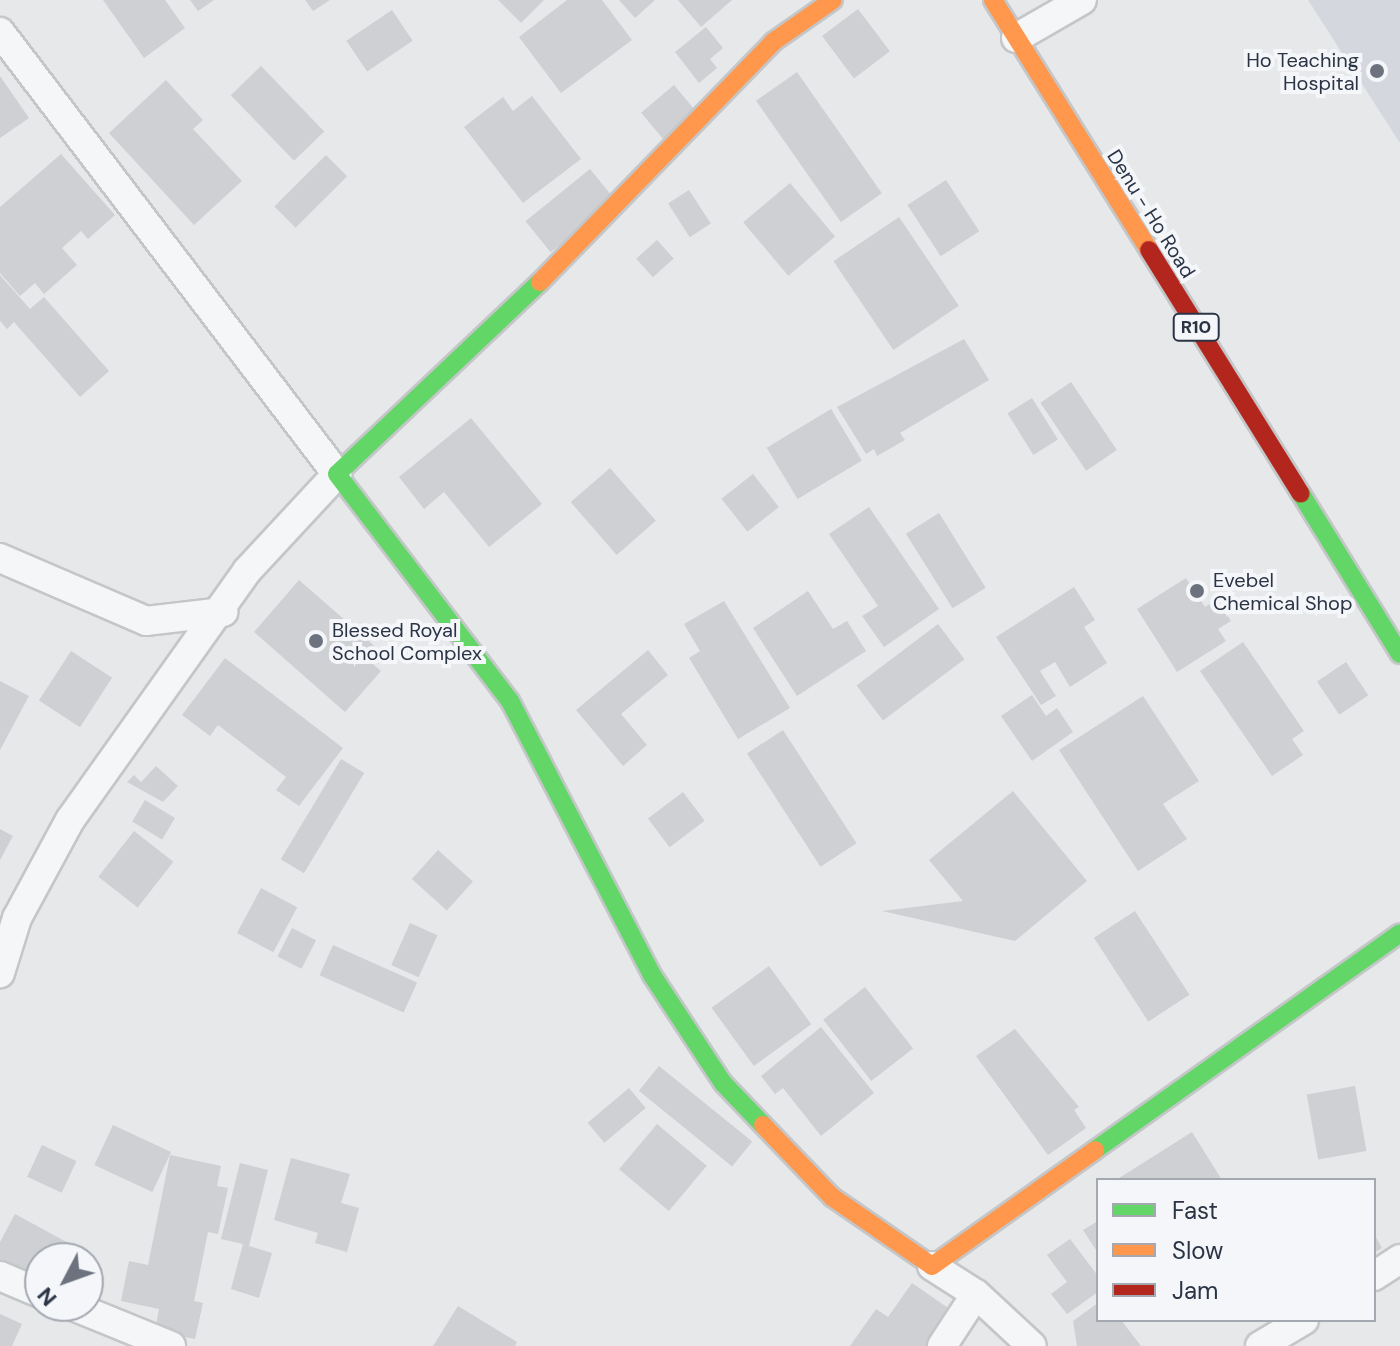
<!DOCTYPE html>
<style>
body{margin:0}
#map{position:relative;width:1400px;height:1346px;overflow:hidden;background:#e6e8ea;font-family:"DM Sans",sans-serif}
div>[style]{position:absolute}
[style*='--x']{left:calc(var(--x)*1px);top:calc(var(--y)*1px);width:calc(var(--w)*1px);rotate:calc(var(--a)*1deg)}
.built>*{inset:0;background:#d4d7dd}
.building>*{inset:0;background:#ced0d3;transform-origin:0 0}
.roads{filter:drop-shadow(2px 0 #c4c6c8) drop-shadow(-2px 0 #c4c6c8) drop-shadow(0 2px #c4c6c8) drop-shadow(0 -2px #c4c6c8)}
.street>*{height:28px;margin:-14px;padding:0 14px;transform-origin:14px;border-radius:14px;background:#f5f6f7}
.fast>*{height:18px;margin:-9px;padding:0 9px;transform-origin:9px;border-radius:9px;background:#63d668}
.slow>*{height:18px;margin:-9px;padding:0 9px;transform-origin:9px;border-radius:9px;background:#ff974d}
.jam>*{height:18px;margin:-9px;padding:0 9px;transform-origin:9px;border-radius:9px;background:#b3261e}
.dots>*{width:22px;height:22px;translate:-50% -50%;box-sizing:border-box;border:4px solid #f4f6f9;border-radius:50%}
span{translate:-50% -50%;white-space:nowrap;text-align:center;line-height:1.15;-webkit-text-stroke:8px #f4f6f9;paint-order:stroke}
.shield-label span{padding:2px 6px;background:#f4f6f9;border:2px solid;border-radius:6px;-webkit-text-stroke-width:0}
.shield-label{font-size:18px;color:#2b3445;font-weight:700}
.poi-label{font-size:20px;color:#2b3445}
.right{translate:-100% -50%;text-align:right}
.left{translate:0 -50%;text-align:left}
.street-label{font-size:20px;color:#2b3445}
.legend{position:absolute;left:1096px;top:1178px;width:280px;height:144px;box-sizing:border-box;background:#f4f6f9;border:2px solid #a4a8b1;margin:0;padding:10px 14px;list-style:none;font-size:24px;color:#2b3445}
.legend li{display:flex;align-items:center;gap:16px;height:40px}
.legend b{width:40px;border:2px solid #a4a8b1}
.north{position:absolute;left:24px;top:1242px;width:80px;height:80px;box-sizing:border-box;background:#f4f6f9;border:2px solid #a4a8b1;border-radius:50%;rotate:229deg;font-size:22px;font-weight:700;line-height:32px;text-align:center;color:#2b3445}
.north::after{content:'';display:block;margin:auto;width:28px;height:36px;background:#6c737f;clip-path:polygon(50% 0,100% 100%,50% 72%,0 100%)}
</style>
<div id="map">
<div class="built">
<div style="clip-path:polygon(1308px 0,1400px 0,1400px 143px)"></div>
</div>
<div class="building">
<div style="clip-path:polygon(103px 0,165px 0,185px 28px,144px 58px)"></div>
<div style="clip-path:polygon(190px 0,214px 0,198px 11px)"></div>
<div style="clip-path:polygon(305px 0,330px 0,313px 11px)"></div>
<div style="clip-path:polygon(498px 0,544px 0,521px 23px)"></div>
<div style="clip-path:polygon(567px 0,602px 0,632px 40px,561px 93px,519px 37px)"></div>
<div style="clip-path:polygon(619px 0,655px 0,635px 18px)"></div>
<div style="clip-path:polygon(678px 0,732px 0,701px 27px)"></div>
<div style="left:858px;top:9px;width:53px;height:45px;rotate:53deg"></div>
<div style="left:392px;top:10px;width:37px;height:55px;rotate:56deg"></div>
<div style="clip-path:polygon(706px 27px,723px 48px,710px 59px,717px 68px,699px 83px,675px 52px)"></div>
<div style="left:261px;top:66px;width:91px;height:42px;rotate:46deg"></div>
<div style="left:797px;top:72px;width:148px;height:50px;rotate:55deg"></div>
<div style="clip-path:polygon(0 76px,29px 118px,0 138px)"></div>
<div style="clip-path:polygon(166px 80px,203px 120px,193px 129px,242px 181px,194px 225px,109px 133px)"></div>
<div style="left:674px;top:85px;width:39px;height:43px;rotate:50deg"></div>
<div style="clip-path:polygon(532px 96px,581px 159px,523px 203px,464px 127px,503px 97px,513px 111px)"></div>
<div style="clip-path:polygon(61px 154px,115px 215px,88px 239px,81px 231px,62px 248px,77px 265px,44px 294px,35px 283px,20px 296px,0 273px,0 207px)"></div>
<div style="left:326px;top:155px;width:30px;height:73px;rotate:45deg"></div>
<div style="left:590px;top:169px;width:40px;height:83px;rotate:51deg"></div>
<div style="left:946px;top:180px;width:61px;height:46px;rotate:57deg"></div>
<div style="left:790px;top:183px;width:70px;height:61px;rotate:50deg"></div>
<div style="left:689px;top:190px;width:40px;height:25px;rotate:57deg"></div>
<div style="left:899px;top:217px;width:107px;height:79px;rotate:56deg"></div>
<div style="left:657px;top:240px;width:25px;height:28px;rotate:48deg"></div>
<div style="clip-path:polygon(0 275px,30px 309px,44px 297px,109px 371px,80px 397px,14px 322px,7px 329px,0 321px)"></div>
<div style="clip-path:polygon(964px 339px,989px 380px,900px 433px,905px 440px,877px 456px,874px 449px,866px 454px,837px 407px)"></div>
<div style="left:1071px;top:382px;width:82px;height:37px;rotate:56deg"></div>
<div style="left:1032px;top:398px;width:49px;height:29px;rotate:58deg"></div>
<div style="left:831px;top:409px;width:60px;height:75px;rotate:59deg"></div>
<div style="clip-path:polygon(471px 418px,542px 504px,489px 547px,444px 492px,424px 509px,399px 477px)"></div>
<div style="left:610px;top:468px;width:70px;height:52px;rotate:49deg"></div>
<div style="left:753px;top:474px;width:42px;height:40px;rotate:52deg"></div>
<div style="clip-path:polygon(869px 507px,939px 609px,884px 647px,862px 616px,878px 606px,829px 534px)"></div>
<div style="left:939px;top:513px;width:88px;height:39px;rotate:58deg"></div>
<div style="clip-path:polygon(1186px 578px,1205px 607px,1217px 599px,1231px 621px,1218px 629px,1226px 641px,1177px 672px,1137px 609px)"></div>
<div style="clip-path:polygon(299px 580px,378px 649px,368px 660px,381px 671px,345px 712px,254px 632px)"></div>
<div style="clip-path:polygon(1074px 587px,1095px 620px,1084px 627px,1107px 663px,1070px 687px,1055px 662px,1040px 671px,1056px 696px,1041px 705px,996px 637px)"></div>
<div style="clip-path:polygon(808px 591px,833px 629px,847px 621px,866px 651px,797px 696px,753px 628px)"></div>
<div style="clip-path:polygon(724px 601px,790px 708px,738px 739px,689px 658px,700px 651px,684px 624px)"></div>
<div style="left:938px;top:624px;width:44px;height:102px;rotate:53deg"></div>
<div style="clip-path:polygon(1243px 642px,1304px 731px,1292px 739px,1303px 755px,1272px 776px,1200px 671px)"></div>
<div style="clip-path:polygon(648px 650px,668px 675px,621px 714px,647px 745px,623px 766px,576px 710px)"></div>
<div style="left:71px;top:651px;width:49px;height:59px;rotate:33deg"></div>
<div style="clip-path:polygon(225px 658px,343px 748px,299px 806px,276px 790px,286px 777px,218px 725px,210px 736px,182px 715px)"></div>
<div style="left:1346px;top:662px;width:40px;height:35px;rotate:56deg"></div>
<div style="clip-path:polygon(0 681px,29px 696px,0 750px)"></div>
<div style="clip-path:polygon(1032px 695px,1046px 716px,1057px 708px,1073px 732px,1032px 761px,1001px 716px)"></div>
<div style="clip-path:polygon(1143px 696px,1199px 781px,1163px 804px,1187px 839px,1138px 871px,1059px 750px)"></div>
<div style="left:783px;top:730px;width:135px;height:43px;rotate:57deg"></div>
<div style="left:341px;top:759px;width:27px;height:117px;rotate:31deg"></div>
<div style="clip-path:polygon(156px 766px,178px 786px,163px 802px,127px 782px,134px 775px,141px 782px)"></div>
<div style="clip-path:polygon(1013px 791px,1087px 881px,1015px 941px,882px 911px,963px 901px,929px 860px)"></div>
<div style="left:683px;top:792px;width:36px;height:44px;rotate:53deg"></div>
<div style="left:145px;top:800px;width:35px;height:25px;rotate:31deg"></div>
<div style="clip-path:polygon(0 829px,13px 836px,0 860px)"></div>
<div style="left:134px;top:831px;width:50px;height:58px;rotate:38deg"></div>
<div style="left:438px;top:850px;width:47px;height:39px;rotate:42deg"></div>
<div style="left:261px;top:888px;width:41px;height:51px;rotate:28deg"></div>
<div style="left:1135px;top:911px;width:100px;height:49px;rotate:57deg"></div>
<div style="left:410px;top:923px;width:30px;height:46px;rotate:24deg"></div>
<div style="left:292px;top:928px;width:27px;height:32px;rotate:27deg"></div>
<div style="left:333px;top:945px;width:92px;height:33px;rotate:24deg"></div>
<div style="left:769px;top:966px;width:72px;height:71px;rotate:54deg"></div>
<div style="left:865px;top:987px;width:78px;height:53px;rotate:52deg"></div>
<div style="clip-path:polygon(821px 1027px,874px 1093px,821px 1136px,783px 1088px,775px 1094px,761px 1076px)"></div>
<div style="clip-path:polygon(1015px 1029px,1079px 1107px,1074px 1110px,1086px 1128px,1048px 1155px,976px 1056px)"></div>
<div style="left:659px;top:1066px;width:120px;height:32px;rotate:39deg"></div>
<div style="left:1355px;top:1086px;width:66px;height:49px;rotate:80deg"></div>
<div style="left:629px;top:1088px;width:26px;height:54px;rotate:50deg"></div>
<div style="left:657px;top:1124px;width:65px;height:59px;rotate:40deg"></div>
<div style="left:113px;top:1125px;width:64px;height:44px;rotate:25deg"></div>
<div style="clip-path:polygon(1192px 1132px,1222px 1180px,1116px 1180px)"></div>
<div style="left:42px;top:1145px;width:38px;height:35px;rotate:25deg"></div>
<div style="clip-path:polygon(170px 1155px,221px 1166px,217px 1186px,228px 1188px,218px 1234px,208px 1232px,194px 1301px,203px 1303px,195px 1339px,155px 1331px,159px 1309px,121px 1301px,129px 1261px,148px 1265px)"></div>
<div style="clip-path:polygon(291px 1158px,350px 1174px,341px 1203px,359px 1208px,347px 1252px,315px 1243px,318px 1233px,274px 1220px)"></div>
<div style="clip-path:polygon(240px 1163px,268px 1170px,249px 1246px,272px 1253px,259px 1298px,231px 1289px,243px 1244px,221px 1239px)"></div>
<div style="clip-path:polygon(15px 1214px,83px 1251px,79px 1258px,40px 1258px,40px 1283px,0 1262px,0 1242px)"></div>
<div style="clip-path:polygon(1098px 1221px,1098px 1253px,1083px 1230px)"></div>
<div style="clip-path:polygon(1374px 1234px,1382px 1248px,1374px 1253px)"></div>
<div style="clip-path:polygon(1070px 1239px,1098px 1276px,1098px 1292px,1067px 1314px,1051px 1294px,1067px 1282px,1047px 1255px)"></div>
<div style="clip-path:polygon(912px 1283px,954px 1312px,930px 1346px,850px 1346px,876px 1309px,888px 1317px)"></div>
<div style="clip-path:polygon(1098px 1303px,1098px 1320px,1121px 1320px,1141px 1346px,1077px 1346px,1073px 1321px)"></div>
<div style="clip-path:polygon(458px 1306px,517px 1342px,515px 1346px,433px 1346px)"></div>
<div style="clip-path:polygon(0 1314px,22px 1324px,12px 1346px,0 1346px)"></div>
</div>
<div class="roads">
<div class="street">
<div style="--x:0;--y:32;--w:556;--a:52.68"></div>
<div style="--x:337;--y:474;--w:132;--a:132.9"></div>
<div style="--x:247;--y:571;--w:305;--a:125.4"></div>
<div style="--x:70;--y:820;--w:111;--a:118.4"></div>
<div style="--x:17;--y:918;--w:58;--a:107.2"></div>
<div style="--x:1016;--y:38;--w:76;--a:-29.9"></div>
<div style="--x:0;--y:558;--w:159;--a:23.3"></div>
<div style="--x:146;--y:621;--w:78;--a:-6.7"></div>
<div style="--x:932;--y:1266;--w:52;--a:32.5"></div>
<div style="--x:976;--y:1294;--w:76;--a:42.9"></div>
<div style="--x:0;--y:1276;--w:43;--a:23"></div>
<div style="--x:1374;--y:1276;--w:31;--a:-33"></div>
<div style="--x:73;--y:1306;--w:106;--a:22.2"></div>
<div style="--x:942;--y:1346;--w:62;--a:-56.8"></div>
<div style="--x:1260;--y:1346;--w:51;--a:-30.6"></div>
</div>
<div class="fast">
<div style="--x:540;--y:282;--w:279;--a:136.6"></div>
<div style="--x:337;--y:474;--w:285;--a:52.7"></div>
<div style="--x:510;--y:701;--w:309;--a:62.6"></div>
<div style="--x:652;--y:975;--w:129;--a:56.7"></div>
<div style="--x:723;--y:1083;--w:58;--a:46.4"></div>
<div style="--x:1301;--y:494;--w:188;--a:58.3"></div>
<div style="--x:1095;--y:1150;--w:374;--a:-35.4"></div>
</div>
<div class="slow">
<div style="--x:993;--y:0;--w:295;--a:58"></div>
<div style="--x:540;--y:282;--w:334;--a:-45.8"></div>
<div style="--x:773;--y:42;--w:73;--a:-35"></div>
<div style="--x:763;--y:1125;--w:100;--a:46.2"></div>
<div style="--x:832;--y:1197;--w:121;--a:34.6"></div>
<div style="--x:932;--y:1266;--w:200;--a:-35.4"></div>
</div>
<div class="jam">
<div style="--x:1149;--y:250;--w:287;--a:58.1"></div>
</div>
</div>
<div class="dots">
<div style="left:1377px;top:71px;background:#6c737f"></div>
<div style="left:1197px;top:591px;background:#6c737f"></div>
<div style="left:316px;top:641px;background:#6c737f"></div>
</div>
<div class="shield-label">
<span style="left:1196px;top:327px">R10</span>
</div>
<div class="poi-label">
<span class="right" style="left:1359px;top:72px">Ho Teaching<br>Hospital</span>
<span class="left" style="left:1213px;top:592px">Evebel<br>Chemical Shop</span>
<span class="left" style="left:332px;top:642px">Blessed Royal<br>School Complex</span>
</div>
<div class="street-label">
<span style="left:1151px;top:214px;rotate:58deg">Denu - Ho Road</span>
</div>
<ul class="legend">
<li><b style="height:10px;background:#63d668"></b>Fast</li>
<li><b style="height:10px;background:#ff974d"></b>Slow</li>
<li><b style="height:10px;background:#b3261e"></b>Jam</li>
</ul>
<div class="north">N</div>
</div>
